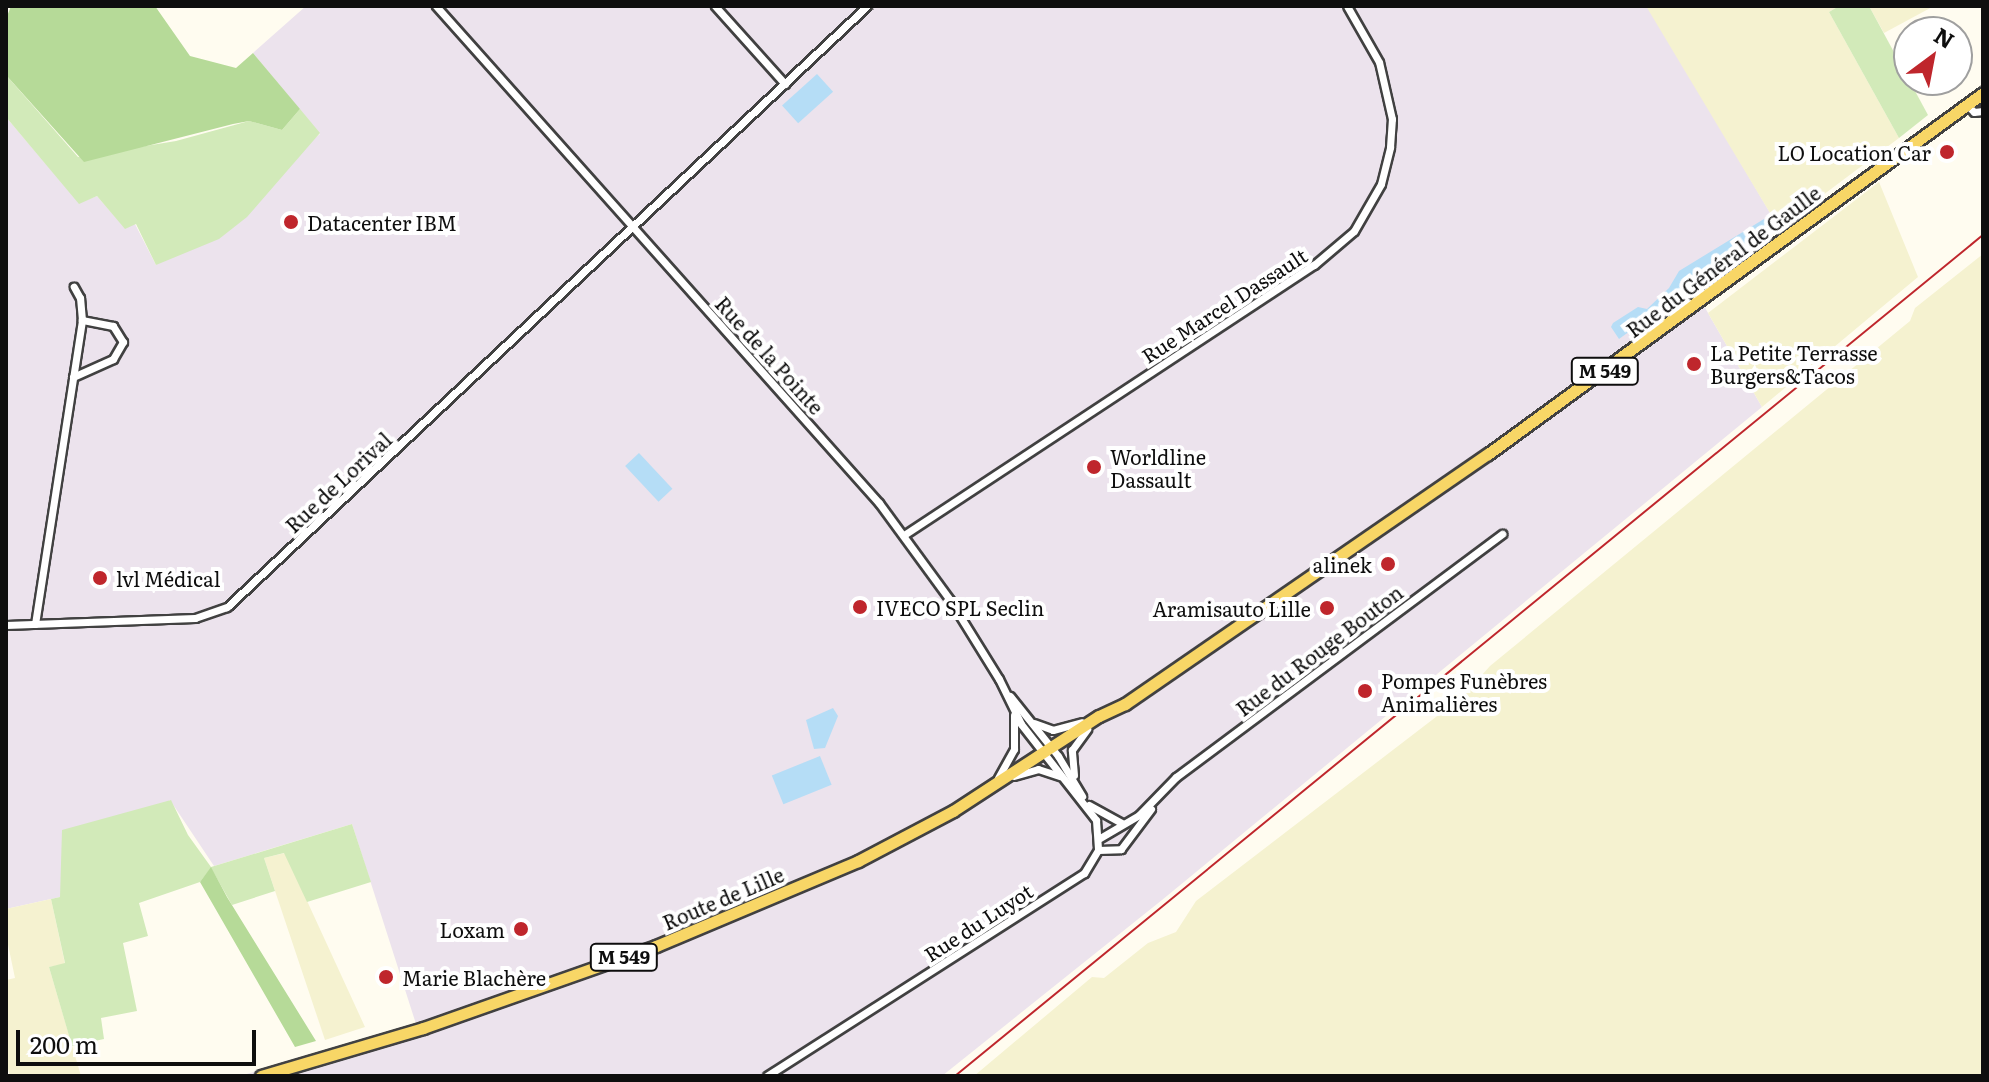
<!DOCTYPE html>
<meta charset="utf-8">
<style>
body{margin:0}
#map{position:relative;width:1989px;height:1082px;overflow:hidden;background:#fffcf0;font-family:Literata,serif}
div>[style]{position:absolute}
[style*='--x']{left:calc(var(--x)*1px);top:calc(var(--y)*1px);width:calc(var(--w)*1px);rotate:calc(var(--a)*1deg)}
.industrial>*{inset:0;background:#ece3ed}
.farmland>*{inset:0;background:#f5f2d0}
.green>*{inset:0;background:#d2eab9}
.forest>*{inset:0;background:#b6da98}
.water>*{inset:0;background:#b5ddf6;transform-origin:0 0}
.roads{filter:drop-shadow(2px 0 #414141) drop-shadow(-2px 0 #414141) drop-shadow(0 2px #414141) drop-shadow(0 -2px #414141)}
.minor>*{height:7px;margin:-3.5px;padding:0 3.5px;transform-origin:3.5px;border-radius:3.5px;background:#fff}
.primary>*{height:11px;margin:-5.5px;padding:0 5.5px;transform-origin:5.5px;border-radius:5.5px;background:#f8d666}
.rail>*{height:2px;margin:-1px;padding:0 1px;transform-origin:1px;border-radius:1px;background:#bf262c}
.dots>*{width:22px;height:22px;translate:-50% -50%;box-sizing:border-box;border:4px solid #fff;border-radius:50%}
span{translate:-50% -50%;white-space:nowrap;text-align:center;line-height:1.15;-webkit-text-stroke:8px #fff;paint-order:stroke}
.shield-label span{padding:2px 6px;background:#fff;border:2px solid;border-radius:6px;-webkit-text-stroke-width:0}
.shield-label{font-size:18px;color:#0e0e0e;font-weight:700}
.poi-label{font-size:20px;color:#0e0e0e}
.right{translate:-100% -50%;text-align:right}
.left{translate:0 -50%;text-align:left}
.street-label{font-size:20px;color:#0e0e0e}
.frame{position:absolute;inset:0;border:8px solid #0e0e0e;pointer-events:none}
.north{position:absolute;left:1893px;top:16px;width:80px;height:80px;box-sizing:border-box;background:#fff;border:2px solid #9f9f9f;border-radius:50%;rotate:32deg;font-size:22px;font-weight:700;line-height:32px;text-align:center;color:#0e0e0e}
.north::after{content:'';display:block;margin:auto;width:28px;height:36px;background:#bf262c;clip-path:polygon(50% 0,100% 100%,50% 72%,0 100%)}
.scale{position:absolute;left:16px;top:1030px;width:240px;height:36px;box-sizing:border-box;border:4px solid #0e0e0e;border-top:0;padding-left:10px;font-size:24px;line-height:28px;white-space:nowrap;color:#0e0e0e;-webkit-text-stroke:6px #fff;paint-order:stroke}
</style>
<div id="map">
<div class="industrial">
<div style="clip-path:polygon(306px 6px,1648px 6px,1779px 228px,1696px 292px,1762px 407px,1162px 900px,942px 1076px,240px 1076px,416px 1024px,352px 824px,214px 866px,170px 800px,60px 897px,6px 909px,6px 117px,79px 203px,97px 196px,125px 228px,135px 224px,156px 265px,320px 134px,253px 53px)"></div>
</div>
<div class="farmland">
<div style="clip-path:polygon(1646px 6px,1839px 6px,1829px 12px,1899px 138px,1779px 228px)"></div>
<div style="clip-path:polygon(1869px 6px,1934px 6px,1884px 33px)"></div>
<div style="clip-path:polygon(1879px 182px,1918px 277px,1762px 407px,1708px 313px)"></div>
<div style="clip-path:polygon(1983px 254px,1983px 1076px,974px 1076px,1092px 977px,1104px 978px,1148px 943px,1176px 932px,1196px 901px,1462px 697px,1490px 666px,1910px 321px,1915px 308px)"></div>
<div style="clip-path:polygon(285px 853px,365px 1027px,325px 1040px,264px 858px)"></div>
<div style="clip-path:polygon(51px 899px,65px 964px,49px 967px,81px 1076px,10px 1076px,6px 1062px,6px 980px,15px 978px,6px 935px,6px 909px)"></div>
</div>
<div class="green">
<div style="clip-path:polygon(1839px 6px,1869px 6px,1928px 115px,1899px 138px,1829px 12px)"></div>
<div style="clip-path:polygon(6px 75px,78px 157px,176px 141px,249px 121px,282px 130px,300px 109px,320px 133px,247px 217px,219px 239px,156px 265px,136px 224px,125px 229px,97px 196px,79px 204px,6px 117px)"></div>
<div style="clip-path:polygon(171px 800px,188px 835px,211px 867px,352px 824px,371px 882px,307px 902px,284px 853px,264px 858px,275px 891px,232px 905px,211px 868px,200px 882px,139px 903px,148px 936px,123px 943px,137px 1011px,101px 1018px,104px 1039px,72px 1046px,49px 967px,65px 963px,51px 899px,60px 897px,62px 830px)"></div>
</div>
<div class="forest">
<div style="clip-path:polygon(11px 6px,155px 6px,190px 56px,236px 68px,253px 53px,300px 109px,282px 130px,249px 121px,233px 124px,84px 162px,6px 75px,6px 19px)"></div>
<div style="clip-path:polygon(211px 867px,227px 897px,316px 1041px,295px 1047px,200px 882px)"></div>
</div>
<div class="water">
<div style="left:817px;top:74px;width:24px;height:47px;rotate:48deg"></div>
<div style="clip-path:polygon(1764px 219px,1770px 222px,1769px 230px,1619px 339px,1611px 327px,1613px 323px,1638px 307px,1647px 309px,1669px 288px,1679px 271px)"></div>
<div style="left:639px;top:453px;width:49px;height:19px;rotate:47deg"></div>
<div style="clip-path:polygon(833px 708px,838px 716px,825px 748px,814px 749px,806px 720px)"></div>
<div style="left:820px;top:756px;width:31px;height:52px;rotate:68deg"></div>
</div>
<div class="roads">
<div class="minor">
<div style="--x:436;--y:6;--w:666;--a:48.29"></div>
<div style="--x:879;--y:503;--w:120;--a:53.8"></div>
<div style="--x:950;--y:600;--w:93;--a:58.2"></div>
<div style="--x:999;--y:679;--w:50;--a:63.9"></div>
<div style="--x:1021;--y:724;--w:122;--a:52"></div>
<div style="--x:1096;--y:820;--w:30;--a:86"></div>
<div style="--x:1098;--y:850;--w:27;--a:121"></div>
<div style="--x:1084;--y:873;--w:376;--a:147.4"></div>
<div style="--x:715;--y:6;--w:105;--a:48.1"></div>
<div style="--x:1966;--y:104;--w:11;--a:45"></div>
<div style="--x:1974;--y:112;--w:9;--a:-6"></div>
<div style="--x:73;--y:377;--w:44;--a:-24.2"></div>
<div style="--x:113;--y:359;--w:20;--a:-60"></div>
<div style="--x:123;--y:342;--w:19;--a:-122"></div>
<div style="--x:113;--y:326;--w:32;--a:-169"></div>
<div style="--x:904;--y:535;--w:491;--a:-33.4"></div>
<div style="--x:1314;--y:265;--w:52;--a:-40.4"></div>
<div style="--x:1354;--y:231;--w:54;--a:-60.1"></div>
<div style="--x:1381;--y:184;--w:38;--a:-76"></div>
<div style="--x:1390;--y:147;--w:28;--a:-86"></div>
<div style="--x:1392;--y:119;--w:58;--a:-102.8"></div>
<div style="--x:1379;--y:62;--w:64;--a:-119.7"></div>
<div style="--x:35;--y:624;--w:308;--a:-81.2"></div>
<div style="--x:82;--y:320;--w:22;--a:-95"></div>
<div style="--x:80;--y:298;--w:13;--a:-119"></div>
<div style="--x:6;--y:625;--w:189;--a:-2.1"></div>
<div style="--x:195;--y:618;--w:34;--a:-19"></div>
<div style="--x:227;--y:607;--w:878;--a:-43.2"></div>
<div style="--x:1010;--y:696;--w:77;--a:51.3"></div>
<div style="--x:1058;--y:756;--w:47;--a:59"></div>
<div style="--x:1034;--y:723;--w:20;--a:20"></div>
<div style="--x:1053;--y:730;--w:30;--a:-15"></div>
<div style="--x:1074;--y:775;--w:25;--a:-95"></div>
<div style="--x:1072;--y:750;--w:26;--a:-54"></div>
<div style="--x:1014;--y:776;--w:25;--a:-16"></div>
<div style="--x:1038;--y:769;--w:23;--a:18"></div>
<div style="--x:998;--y:778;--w:33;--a:-61"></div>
<div style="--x:1014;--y:749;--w:34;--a:-90"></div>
<div style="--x:1089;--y:805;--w:38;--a:29"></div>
<div style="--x:1100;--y:838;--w:45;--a:-30.5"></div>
<div style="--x:1139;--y:815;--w:53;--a:-45.8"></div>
<div style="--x:1176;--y:777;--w:407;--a:-36.7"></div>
<div style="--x:1098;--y:850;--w:23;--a:-2"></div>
<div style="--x:1121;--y:849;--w:50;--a:-53.1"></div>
</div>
<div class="primary">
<div style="--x:261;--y:1076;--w:169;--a:-16.5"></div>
<div style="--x:423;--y:1028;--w:247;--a:-19.4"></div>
<div style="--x:656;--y:946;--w:219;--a:-22.8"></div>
<div style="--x:858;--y:861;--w:107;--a:-27.8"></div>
<div style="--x:953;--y:811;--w:174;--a:-33.1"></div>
<div style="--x:1099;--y:716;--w:29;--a:-25"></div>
<div style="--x:1125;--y:704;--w:441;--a:-34.6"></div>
<div style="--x:1488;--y:454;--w:613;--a:-36.1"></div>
</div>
</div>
<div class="rail">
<div style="--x:955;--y:1076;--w:1328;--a:-39.29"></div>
</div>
<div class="dots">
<div style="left:1947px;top:152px;background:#bf262c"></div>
<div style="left:291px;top:222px;background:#bf262c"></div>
<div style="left:1694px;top:364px;background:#bf262c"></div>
<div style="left:1094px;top:467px;background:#bf262c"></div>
<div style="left:1388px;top:564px;background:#bf262c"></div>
<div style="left:100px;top:578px;background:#bf262c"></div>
<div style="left:860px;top:607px;background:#bf262c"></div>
<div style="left:1327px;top:608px;background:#bf262c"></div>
<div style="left:1365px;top:691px;background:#bf262c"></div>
<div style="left:521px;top:929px;background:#bf262c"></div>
<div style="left:386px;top:977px;background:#bf262c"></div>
</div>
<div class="shield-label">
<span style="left:1605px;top:371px">M 549</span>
<span style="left:624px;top:957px">M 549</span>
</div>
<div class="poi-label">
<span class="right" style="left:1931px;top:152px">LO Location Car</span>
<span class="left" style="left:307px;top:222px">Datacenter IBM</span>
<span class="left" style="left:1710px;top:364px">La Petite Terrasse<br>Burgers&amp;Tacos</span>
<span class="left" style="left:1110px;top:468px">Worldline<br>Dassault</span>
<span class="right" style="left:1372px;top:564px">alinek</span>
<span class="left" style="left:116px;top:578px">lvl Médical</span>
<span class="left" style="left:876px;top:607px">IVECO SPL Seclin</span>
<span class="right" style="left:1311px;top:608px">Aramisauto Lille</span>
<span class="left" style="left:1381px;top:692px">Pompes Funèbres<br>Animalières</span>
<span class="right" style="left:505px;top:929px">Loxam</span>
<span class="left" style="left:402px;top:977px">Marie Blachère</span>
</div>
<div class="street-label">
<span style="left:1723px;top:261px;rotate:-37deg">Rue du Général de Gaulle</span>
<span style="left:1224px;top:305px;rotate:-33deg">Rue Marcel Dassault</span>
<span style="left:770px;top:355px;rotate:48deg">Rue de la Pointe</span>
<span style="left:338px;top:482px;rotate:-43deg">Rue de Lorival</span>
<span style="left:1319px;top:650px;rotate:-37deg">Rue du Rouge Bouton</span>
<span style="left:723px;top:898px;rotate:-23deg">Route de Lille</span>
<span style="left:978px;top:922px;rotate:-33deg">Rue du Luyot</span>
</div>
<div class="frame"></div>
<div class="north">N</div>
<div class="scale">200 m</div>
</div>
